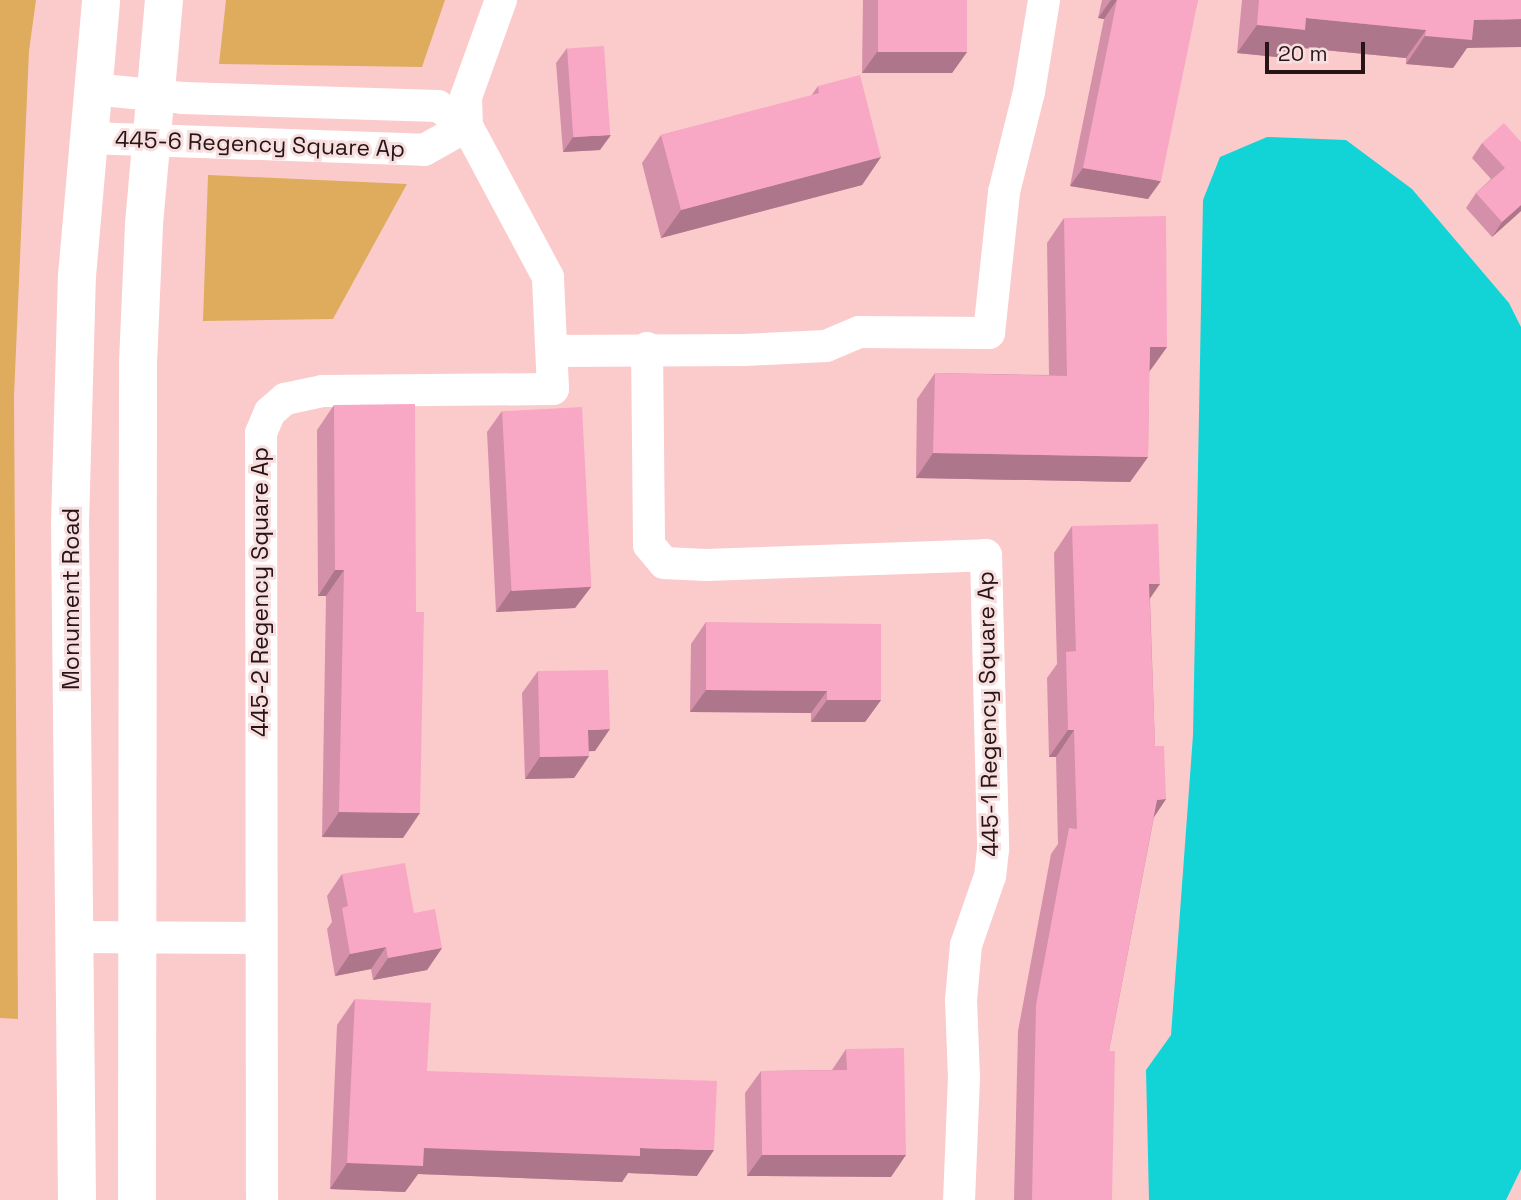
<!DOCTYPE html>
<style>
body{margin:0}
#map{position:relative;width:1521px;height:1200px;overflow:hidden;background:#fbcbcc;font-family:"Space Grotesk",sans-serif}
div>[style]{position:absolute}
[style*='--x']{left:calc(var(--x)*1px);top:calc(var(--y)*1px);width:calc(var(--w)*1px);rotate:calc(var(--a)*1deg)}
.green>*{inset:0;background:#dfac5e}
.water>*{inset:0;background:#12d4d6}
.minor>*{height:32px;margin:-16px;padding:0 16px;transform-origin:16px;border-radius:16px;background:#fff}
.secondary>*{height:38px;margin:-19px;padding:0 19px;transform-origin:19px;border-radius:19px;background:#fff}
.wall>*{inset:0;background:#d590a9}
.shaded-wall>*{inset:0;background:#ae768a}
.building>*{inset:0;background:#f8a8c5;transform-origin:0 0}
span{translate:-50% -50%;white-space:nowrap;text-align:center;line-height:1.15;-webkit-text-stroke:6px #f8dfdf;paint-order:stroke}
.street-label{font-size:23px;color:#281415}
.scale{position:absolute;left:1265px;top:42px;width:100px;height:32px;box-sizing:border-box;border:4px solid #281415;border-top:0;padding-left:9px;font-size:21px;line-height:24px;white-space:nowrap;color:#281415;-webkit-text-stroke:5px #f8dfdf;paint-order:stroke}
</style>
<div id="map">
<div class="green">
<div style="clip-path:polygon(0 0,36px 0,29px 51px,14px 396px,18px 1019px,0 1018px)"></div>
<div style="clip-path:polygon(226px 0,445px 0,422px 67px,219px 64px)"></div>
<div style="clip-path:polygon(208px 175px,209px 175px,407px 184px,333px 319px,203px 321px)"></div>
</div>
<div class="water">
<div style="clip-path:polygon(1267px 137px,1346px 140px,1412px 189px,1509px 303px,1521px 327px,1521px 1169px,1506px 1200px,1149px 1200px,1146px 1070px,1171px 1035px,1193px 735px,1203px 200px,1220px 157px)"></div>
</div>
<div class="minor">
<div style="--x:92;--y:89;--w:91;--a:5.6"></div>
<div style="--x:183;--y:98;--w:255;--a:1.8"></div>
<div style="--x:438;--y:106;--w:35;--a:35"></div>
<div style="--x:88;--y:138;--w:336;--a:2"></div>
<div style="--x:424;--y:150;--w:49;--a:-29.2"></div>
<div style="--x:647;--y:348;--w:197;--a:89.4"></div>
<div style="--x:649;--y:545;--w:23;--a:50"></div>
<div style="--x:664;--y:563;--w:42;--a:2.7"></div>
<div style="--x:706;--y:565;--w:280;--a:-2"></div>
<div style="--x:986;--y:555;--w:294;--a:88.6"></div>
<div style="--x:993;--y:849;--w:27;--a:96"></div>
<div style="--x:990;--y:876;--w:73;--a:109.2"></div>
<div style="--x:966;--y:945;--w:55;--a:95.2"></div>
<div style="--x:961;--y:1000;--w:77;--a:87.8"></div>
<div style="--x:964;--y:1077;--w:123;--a:92.3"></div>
<div style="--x:553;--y:351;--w:191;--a:-0.3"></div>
<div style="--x:744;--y:350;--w:82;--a:-2.8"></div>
<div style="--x:826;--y:346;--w:36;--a:-23"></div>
<div style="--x:859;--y:332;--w:130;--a:0.4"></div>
<div style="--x:989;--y:333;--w:142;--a:-83.9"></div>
<div style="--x:1004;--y:192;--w:103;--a:-76"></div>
<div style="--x:1029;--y:92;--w:93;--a:-80.7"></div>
<div style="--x:74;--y:937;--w:184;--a:0.3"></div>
<div style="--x:262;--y:1200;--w:767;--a:-90.07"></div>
<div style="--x:261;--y:433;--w:23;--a:-67"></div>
<div style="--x:270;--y:412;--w:20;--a:-41"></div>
<div style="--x:285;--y:399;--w:39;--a:-12"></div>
<div style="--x:323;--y:391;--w:230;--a:-0.5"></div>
<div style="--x:553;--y:389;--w:112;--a:-92.6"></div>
<div style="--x:548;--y:277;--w:171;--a:-118.2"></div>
<div style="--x:467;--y:126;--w:29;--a:-92"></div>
<div style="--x:466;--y:97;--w:103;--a:-70.2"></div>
</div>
<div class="secondary">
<div style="--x:77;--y:1200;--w:676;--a:-90.59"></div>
<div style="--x:70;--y:524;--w:248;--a:-88.4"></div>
<div style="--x:77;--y:276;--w:277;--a:-85"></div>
<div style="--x:137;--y:1200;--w:837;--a:-89.93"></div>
<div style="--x:138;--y:363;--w:139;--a:-87.5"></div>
<div style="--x:144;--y:224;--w:225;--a:-84.9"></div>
</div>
<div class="wall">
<div style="clip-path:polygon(863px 0,967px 0,967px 52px,952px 73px,862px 73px)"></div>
<div style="clip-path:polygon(1102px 0,1198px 0,1148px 199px,1070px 186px,1104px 19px,1098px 18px)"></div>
<div style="clip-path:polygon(1242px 0,1521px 0,1467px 48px,1453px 68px,1406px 64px,1406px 58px,1293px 47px,1286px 58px,1237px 53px)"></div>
<div style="clip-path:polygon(567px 48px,600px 150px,563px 152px,556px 63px)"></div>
<div style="clip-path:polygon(818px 86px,881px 157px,862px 185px,661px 238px,642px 163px,661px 135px,811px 96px)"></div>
<div style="clip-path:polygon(1521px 142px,1521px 211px,1492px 237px,1466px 208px,1476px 193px,1491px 179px,1472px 158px,1482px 143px)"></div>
<div style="clip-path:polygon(1064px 218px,1167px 347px,1149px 372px,1148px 457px,1130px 482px,916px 478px,917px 399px,935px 373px,1049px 375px,1047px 243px)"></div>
<div style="clip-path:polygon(334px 405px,403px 838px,322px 837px,326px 596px,318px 596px,317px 430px)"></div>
<div style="clip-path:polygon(502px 411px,591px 587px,575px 608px,496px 612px,487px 432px)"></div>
<div style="clip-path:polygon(1072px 526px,1150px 598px,1155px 746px,1166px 799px,1154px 817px,1109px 1051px,1112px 1200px,1014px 1200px,1018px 1031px,1051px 854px,1058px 844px,1056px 757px,1049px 757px,1047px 678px,1057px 664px,1054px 553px)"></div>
<div style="clip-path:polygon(706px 622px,881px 700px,865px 722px,811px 722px,811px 713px,690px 712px,691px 644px)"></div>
<div style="clip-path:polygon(538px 671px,595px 751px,589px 751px,589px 756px,574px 778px,525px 779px,522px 693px)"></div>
<div style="clip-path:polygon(342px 874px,414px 913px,442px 948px,427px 970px,373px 980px,371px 969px,335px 976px,327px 929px,332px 922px,327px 896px)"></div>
<div style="clip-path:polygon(355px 999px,427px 1071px,697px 1176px,628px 1173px,622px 1182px,418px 1174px,405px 1192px,330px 1189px,337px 1025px)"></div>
<div style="clip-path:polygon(846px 1049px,891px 1177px,747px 1176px,745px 1093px,761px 1071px,832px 1070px)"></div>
</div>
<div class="shaded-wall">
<div style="clip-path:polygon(1111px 0,1117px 0,1104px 19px,1098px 18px)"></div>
<div style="clip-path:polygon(1306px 18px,1426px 30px,1406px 58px,1293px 47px,1286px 58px,1237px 53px,1257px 25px)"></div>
<div style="clip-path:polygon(1521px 19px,1521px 47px,1467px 48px,1453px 68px,1406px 64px,1425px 36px,1474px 20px)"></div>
<div style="clip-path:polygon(877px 52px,967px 52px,952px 73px,862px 73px)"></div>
<div style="clip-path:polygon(611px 135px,600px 150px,563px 152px,573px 137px)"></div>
<div style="clip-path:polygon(881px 157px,862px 185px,661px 238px,681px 210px)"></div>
<div style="clip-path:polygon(1083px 168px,1161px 181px,1148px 199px,1070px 186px)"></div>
<div style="clip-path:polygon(1521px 205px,1521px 211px,1492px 237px,1502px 222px)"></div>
<div style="clip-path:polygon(1150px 347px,1167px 347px,1149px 372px)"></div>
<div style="clip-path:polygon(933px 453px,1148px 457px,1130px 482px,916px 478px)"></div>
<div style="clip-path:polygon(335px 570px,344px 570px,326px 596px,318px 596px)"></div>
<div style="clip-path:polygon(1149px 584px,1160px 584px,1142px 610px)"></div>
<div style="clip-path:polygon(591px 587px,575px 608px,496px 612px,511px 590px)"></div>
<div style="clip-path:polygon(706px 690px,827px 691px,811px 713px,690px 712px)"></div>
<div style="clip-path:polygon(827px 700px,881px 700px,865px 722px,811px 722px)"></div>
<div style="clip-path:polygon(610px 729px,595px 751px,573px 752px,588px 730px)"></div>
<div style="clip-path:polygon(1068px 730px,1074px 730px,1056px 757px,1049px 757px)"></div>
<div style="clip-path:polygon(589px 756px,574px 778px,525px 779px,540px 757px)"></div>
<div style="clip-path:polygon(1166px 799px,1148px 826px,1157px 800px)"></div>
<div style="clip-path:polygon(339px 812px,420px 813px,403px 838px,322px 837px)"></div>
<div style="clip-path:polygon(386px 947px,371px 969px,335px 976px,350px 954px)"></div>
<div style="clip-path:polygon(442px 948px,427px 970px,373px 980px,388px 958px)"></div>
<div style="clip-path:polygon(424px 1148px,640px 1148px,714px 1150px,697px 1176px,628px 1173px,622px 1182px,418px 1174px,405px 1192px,330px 1189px,347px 1163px)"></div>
<div style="clip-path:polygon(762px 1155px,906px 1155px,891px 1177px,747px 1176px)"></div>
</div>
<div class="building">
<div style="left:878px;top:0;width:89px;height:52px"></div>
<div style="clip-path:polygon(1115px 0,1198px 0,1161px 181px,1083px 168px,1117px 0)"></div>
<div style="clip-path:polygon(1259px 0,1521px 0,1521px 19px,1474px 20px,1472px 40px,1425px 36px,1426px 30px,1306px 18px,1305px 30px,1257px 25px)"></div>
<div style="left:604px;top:46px;width:89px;height:37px;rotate:86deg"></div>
<div style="clip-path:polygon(860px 75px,881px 157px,681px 210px,661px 135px,819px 93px,818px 86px)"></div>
<div style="clip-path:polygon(1504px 123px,1521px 142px,1521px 205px,1502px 222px,1476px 193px,1505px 168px,1482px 143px)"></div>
<div style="clip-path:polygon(1166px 216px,1167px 347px,1150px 347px,1148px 457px,933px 453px,935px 373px,1067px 376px,1064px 218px)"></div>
<div style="clip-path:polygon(415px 404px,416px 612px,424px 612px,420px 813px,339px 812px,344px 570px,335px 570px,334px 405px)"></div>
<div style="left:582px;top:407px;width:180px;height:80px;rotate:87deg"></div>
<div style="clip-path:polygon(1158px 524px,1160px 584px,1149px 584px,1155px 746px,1164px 746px,1166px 799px,1157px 800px,1109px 1051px,1115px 1051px,1112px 1200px,1032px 1200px,1036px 1005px,1069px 828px,1077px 829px,1074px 730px,1068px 730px,1066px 652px,1076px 651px,1072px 526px)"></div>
<div style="clip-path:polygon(706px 622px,881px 624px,881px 700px,827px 700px,827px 691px,706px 690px)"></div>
<div style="clip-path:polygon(608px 670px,610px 729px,588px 730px,589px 756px,540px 757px,538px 671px)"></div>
<div style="clip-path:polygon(405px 863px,414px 913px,435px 909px,442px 948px,388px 958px,386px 947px,350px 954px,342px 908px,348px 906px,342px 874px)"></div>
<div style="clip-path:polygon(355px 999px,431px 1003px,427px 1071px,717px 1081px,714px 1150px,640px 1148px,640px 1156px,424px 1148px,423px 1166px,347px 1163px)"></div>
<div style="clip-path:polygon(904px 1048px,906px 1155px,762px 1155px,761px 1071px,847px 1070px,846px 1049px)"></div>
</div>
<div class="street-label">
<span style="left:260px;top:144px;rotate:2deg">445-6 Regency Square Ap</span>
<span style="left:260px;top:592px;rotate:-90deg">445-2 Regency Square Ap</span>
<span style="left:71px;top:599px;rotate:-90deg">Monument Road</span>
<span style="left:988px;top:714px;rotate:-91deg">445-1 Regency Square Ap</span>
</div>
<div class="scale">20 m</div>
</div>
